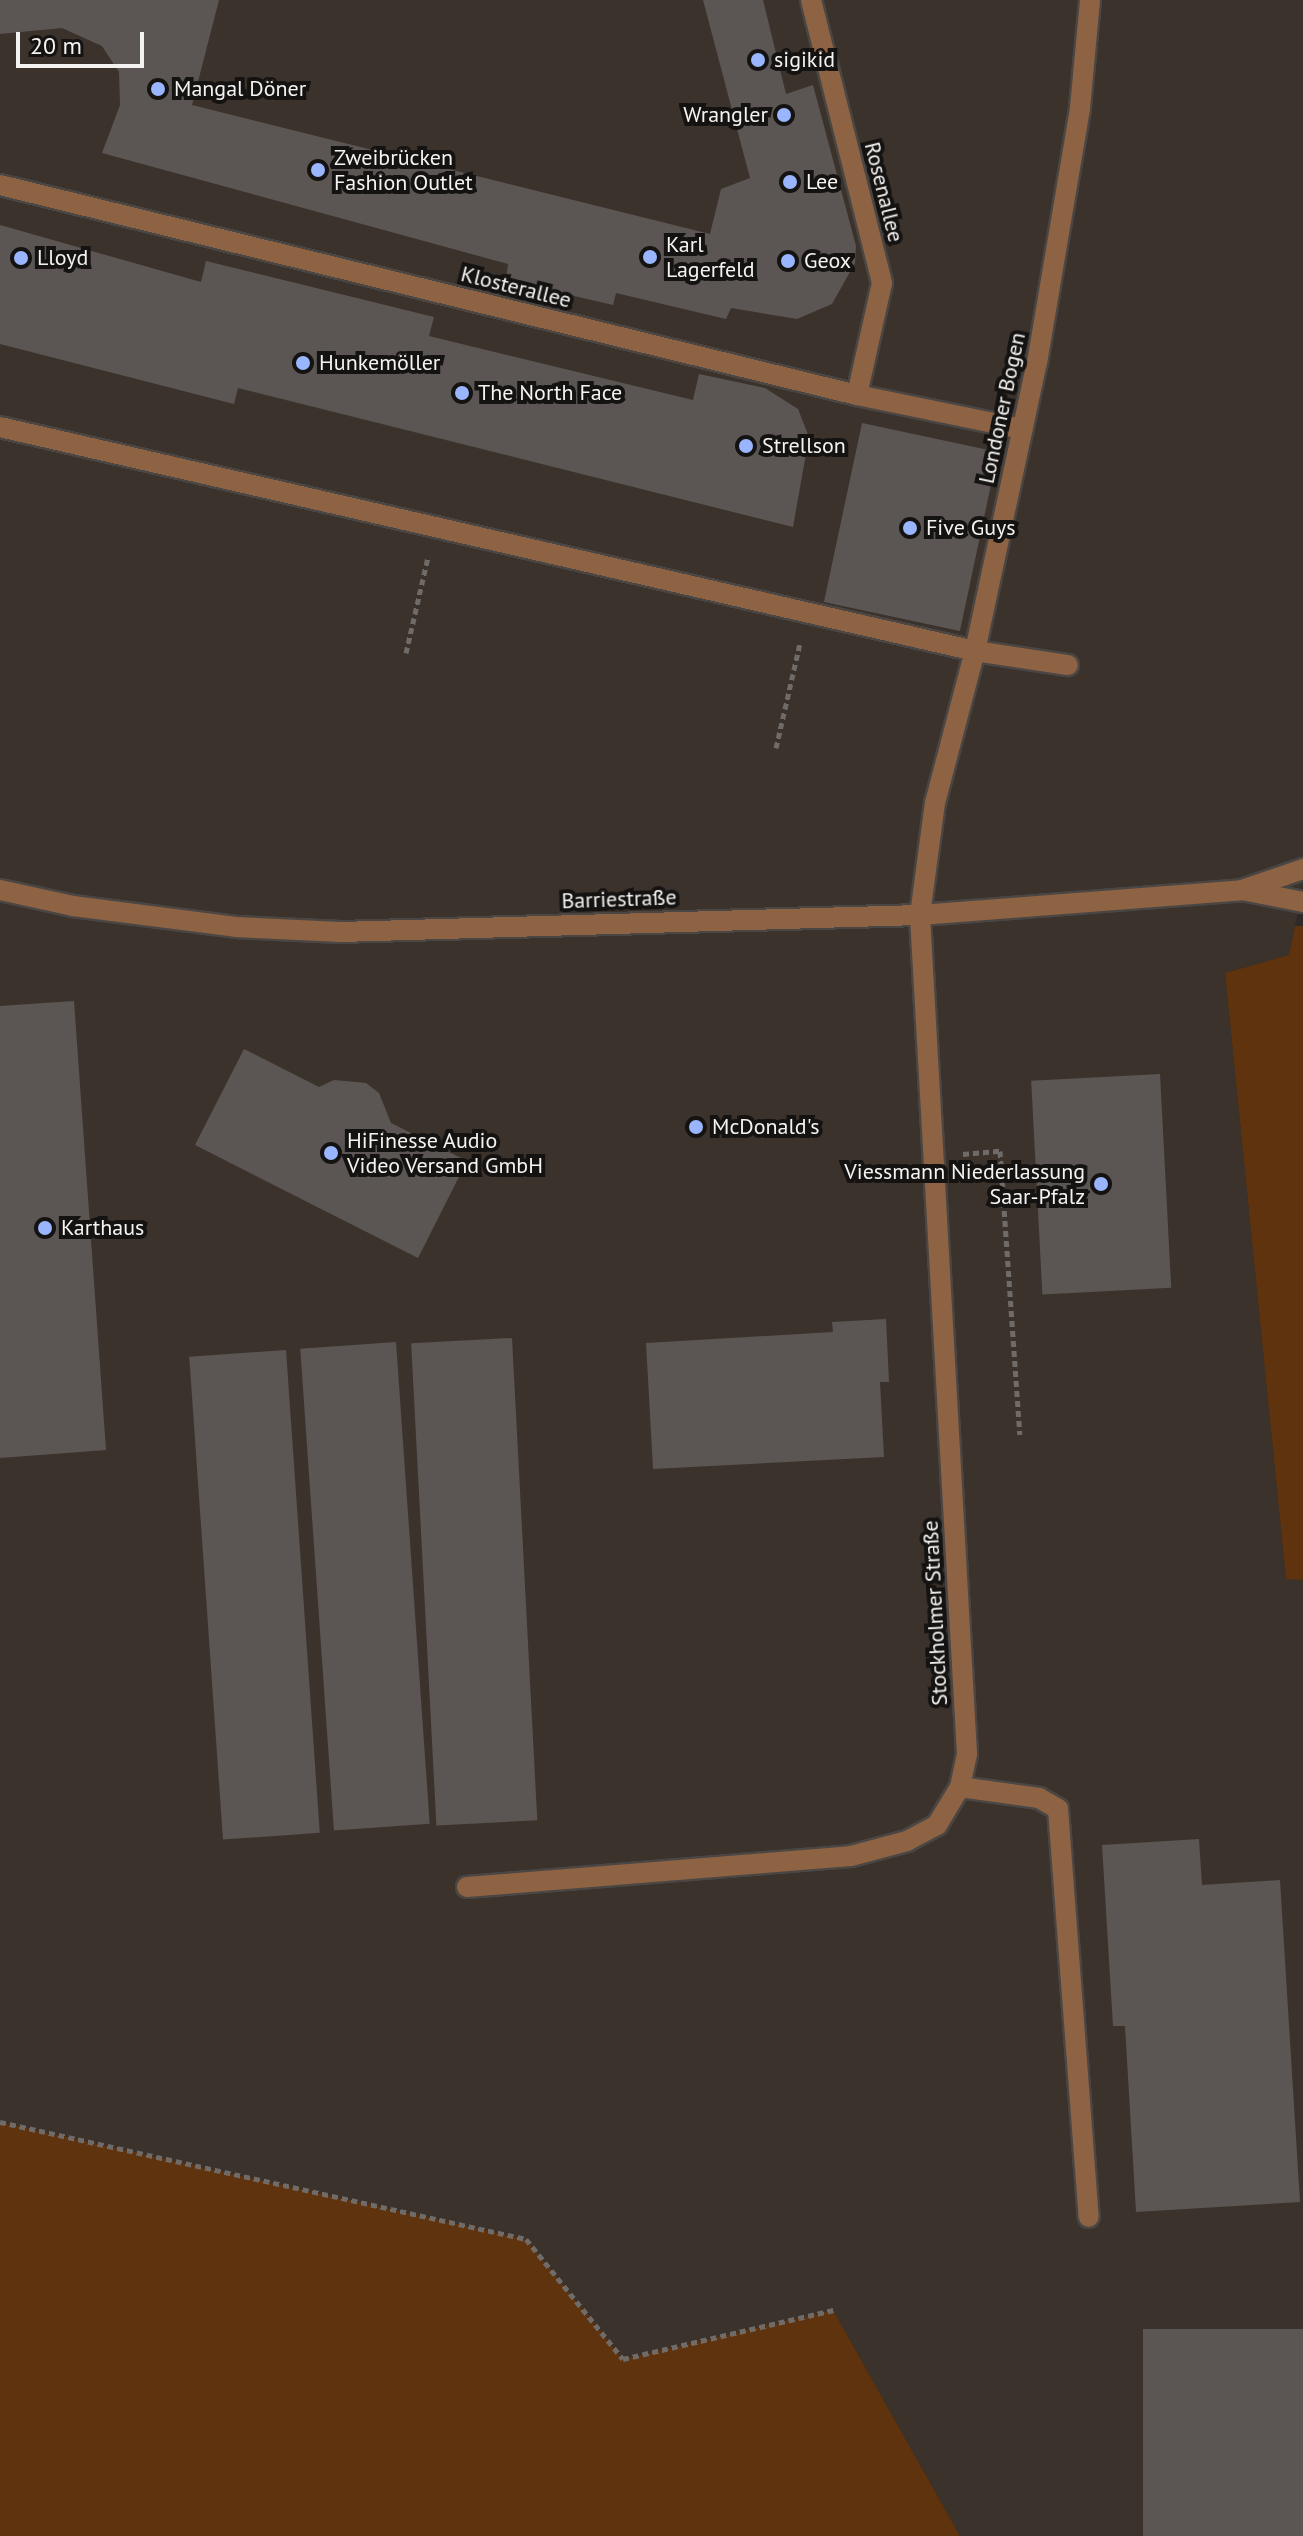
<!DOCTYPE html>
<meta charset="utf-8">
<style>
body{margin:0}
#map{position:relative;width:1303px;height:2536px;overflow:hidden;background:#2e2a28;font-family:"PT Sans",sans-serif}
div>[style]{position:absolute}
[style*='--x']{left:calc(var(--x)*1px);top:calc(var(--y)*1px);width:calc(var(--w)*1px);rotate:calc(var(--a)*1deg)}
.built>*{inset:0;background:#3b322c}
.green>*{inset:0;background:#5e330d}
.building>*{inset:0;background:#5b5653;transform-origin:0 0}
.path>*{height:5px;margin-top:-2.5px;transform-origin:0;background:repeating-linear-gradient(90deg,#6f6b69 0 6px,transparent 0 10px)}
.roads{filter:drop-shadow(2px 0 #4a4644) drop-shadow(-2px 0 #4a4644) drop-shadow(0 2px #4a4644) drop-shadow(0 -2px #4a4644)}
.minor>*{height:20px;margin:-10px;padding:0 10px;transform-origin:10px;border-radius:10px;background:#8e6343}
.dots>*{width:22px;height:22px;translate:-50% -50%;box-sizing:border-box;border:4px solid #151312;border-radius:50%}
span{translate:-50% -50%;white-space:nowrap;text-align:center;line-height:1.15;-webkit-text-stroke:8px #151312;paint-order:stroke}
.poi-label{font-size:22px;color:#f5f3f1}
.left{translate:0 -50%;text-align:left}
.right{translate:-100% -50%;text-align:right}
.street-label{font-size:22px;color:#f5f3f1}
.scale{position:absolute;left:16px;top:32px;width:128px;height:36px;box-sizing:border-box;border:4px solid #f5f3f1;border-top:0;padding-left:10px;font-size:24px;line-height:28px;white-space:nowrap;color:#f5f3f1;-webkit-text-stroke:6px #151312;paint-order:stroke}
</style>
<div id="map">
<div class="built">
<div style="clip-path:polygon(0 0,1303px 0,1303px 885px,1289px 955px,1225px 973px,1286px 1578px,1303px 1580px,1303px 2536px,960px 2536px,833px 2310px,623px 2359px,526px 2239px,0 2122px)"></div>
</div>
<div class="green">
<div style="clip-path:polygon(1295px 926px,1303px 926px,1303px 1580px,1286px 1579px,1225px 973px,1289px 955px)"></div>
<div style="clip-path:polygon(0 2122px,526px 2239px,623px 2359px,833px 2310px,960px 2536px,0 2536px)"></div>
</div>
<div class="building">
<div style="clip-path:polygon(0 0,219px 0,192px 105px,710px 234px,721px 189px,750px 178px,703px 0,763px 0,786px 94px,813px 85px,856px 246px,855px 263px,832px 304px,797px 319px,731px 308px,726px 319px,616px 293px,613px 305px,506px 280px,508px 264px,102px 153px,120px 105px,119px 72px,102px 46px,62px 28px,0 34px)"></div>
<div style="clip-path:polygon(0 225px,201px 282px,206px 261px,434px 317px,429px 336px,693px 400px,699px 374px,765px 388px,798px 409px,809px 437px,793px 527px,238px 388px,234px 404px,0 344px)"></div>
<div style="left:862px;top:423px;width:139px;height:183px;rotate:12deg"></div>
<div style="clip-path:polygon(74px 1001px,106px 1450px,0 1458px,0 1006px)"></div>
<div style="clip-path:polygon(244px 1049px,319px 1087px,334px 1080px,366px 1083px,379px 1093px,391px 1123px,467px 1161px,418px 1258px,195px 1145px)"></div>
<div style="left:1160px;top:1074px;width:214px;height:129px;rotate:87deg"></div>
<div style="clip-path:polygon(886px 1319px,889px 1382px,880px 1382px,884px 1457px,653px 1469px,646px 1343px,833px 1332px,832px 1322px)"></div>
<div style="left:512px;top:1338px;width:483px;height:101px;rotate:87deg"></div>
<div style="left:396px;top:1342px;width:483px;height:96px;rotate:86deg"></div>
<div style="left:286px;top:1350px;width:484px;height:97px;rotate:86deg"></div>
<div style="clip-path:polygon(1199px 1839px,1202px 1885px,1280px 1880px,1300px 2202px,1136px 2212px,1125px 2026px,1113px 2026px,1102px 1845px)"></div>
<div style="left:1303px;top:2329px;width:207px;height:160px;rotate:90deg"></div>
</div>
<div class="path">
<div style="--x:406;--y:653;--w:98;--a:-77.1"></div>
<div style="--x:776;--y:748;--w:108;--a:-77.1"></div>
<div style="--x:963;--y:1154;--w:37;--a:-5"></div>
<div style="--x:1000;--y:1151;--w:284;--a:86"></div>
<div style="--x:0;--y:2122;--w:539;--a:12.54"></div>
<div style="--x:526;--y:2239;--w:154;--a:51.1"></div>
<div style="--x:623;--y:2359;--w:216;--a:-13.1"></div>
</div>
<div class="roads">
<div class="minor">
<div style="--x:811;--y:0;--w:292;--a:75.9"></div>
<div style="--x:882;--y:283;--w:115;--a:102.6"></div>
<div style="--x:0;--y:185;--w:882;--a:13.77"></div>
<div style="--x:857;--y:395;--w:169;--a:11.6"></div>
<div style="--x:0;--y:427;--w:1000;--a:12.94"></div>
<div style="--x:975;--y:651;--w:94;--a:8.6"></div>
<div style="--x:0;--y:890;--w:75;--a:12.4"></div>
<div style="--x:73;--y:906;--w:164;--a:7.3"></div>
<div style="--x:236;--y:927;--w:104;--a:2.8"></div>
<div style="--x:340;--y:932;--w:580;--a:-1.68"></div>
<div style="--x:920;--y:915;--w:323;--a:-4.4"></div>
<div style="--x:1242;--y:890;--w:62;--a:11.1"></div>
<div style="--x:1242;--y:890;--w:65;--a:-19"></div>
<div style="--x:960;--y:1787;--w:80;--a:7.9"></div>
<div style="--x:1039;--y:1798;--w:22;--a:30"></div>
<div style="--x:1058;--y:1809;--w:409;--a:85.7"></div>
<div style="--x:467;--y:1887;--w:385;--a:-4.6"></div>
<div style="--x:851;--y:1856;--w:58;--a:-15"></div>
<div style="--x:907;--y:1841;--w:34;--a:-28"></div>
<div style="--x:937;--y:1825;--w:44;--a:-58.8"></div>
<div style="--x:960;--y:1787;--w:34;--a:-78"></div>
<div style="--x:967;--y:1754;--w:840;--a:-93.21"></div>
<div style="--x:920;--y:915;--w:113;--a:-82.4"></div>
<div style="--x:935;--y:803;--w:157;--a:-75.3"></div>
<div style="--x:975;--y:651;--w:295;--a:-77.9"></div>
<div style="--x:1037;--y:363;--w:259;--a:-80.4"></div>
<div style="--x:1080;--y:108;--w:108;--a:-84.7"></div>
</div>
</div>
<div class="dots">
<div style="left:758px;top:60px;background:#99b5fd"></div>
<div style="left:158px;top:89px;background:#99b5fd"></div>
<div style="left:784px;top:115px;background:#99b5fd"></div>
<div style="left:318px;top:170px;background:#99b5fd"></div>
<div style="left:790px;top:182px;background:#99b5fd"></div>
<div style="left:650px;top:257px;background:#99b5fd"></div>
<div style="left:21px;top:258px;background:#99b5fd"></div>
<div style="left:788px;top:261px;background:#99b5fd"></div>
<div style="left:303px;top:363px;background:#99b5fd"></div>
<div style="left:462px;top:393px;background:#99b5fd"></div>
<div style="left:746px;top:446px;background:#99b5fd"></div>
<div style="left:910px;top:528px;background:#99b5fd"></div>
<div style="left:696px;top:1127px;background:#99b5fd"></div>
<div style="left:331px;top:1153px;background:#99b5fd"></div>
<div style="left:1101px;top:1184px;background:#99b5fd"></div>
<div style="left:45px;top:1228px;background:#99b5fd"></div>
</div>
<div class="poi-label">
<span class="left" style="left:774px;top:60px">sigikid</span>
<span class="left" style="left:174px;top:89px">Mangal Döner</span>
<span class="right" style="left:768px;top:115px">Wrangler</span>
<span class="left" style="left:334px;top:170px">Zweibrücken<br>Fashion Outlet</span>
<span class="left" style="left:806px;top:182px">Lee</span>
<span class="left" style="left:666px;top:257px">Karl<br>Lagerfeld</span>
<span class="left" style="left:37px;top:258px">Lloyd</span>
<span class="left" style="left:804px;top:261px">Geox</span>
<span class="left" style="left:319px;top:363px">Hunkemöller</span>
<span class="left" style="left:478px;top:393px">The North Face</span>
<span class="left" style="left:762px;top:446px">Strellson</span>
<span class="left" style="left:926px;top:528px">Five Guys</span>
<span class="left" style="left:712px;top:1127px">McDonald's</span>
<span class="left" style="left:347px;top:1153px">HiFinesse Audio<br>Video Versand GmbH</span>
<span class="right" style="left:1085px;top:1184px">Viessmann Niederlassung<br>Saar-Pfalz</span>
<span class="left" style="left:61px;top:1228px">Karthaus</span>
</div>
<div class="street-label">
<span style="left:884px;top:192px;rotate:76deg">Rosenallee</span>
<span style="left:516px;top:287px;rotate:14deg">Klosterallee</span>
<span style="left:1002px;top:408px;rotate:-78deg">Londoner Bogen</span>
<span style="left:619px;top:899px;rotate:-2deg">Barriestraße</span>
<span style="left:935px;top:1613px;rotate:-93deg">Stockholmer Straße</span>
</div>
<div class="scale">20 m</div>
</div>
